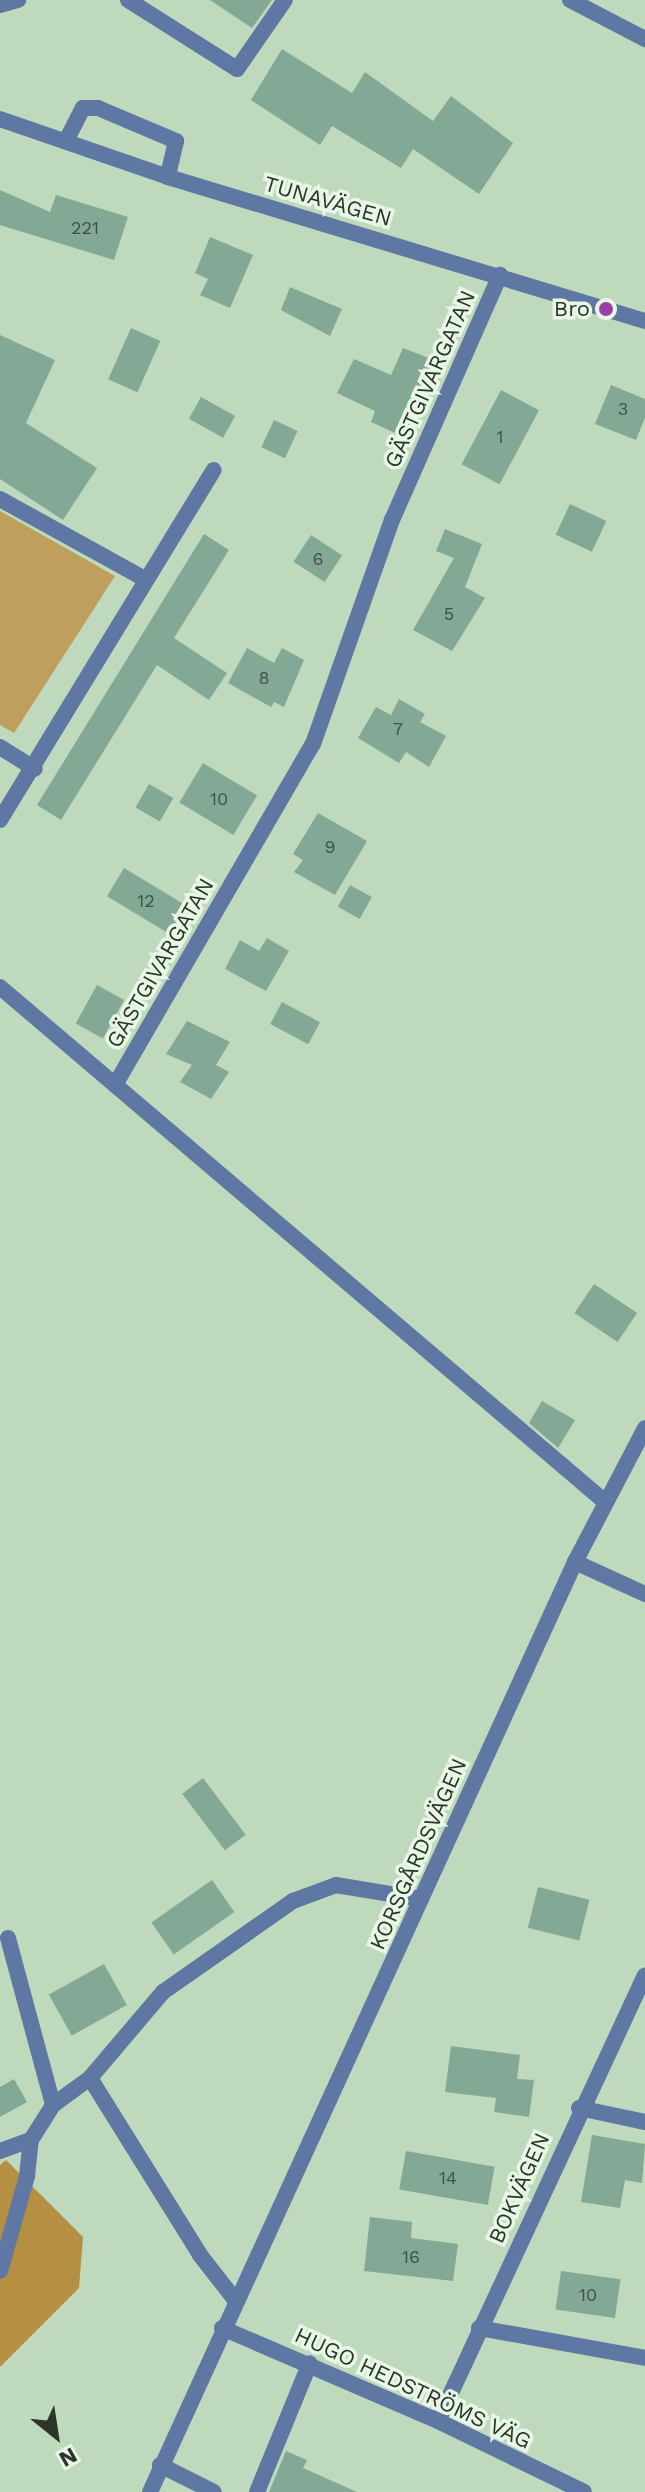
<!DOCTYPE html>
<meta charset="utf-8">
<style>
body{margin:0}
#map{position:relative;width:645px;height:2492px;overflow:hidden;background:#bed9bb;font-family:"Work Sans",sans-serif}
div>[style]{position:absolute}
[style*='--x']{left:calc(var(--x)*1px);top:calc(var(--y)*1px);width:calc(var(--w)*1px);rotate:calc(var(--a)*1deg)}
.green>*{inset:0;background:#c09e5c}
.forest>*{inset:0;background:#b58f42}
.building>*{inset:0;background:#83a996;transform-origin:0 0}
.service>*{height:16px;margin:-8px;padding:0 8px;transform-origin:8px;border-radius:8px;background:#5f77a3}
.minor>*{height:16px;margin:-8px;padding:0 8px;transform-origin:8px;border-radius:8px;background:#5f77a3}
.tertiary>*{height:16px;margin:-8px;padding:0 8px;transform-origin:8px;border-radius:8px;background:#5f77a3}
.dots>*{width:22px;height:22px;translate:-50% -50%;box-sizing:border-box;border:4px solid #e8f6e6;border-radius:50%}
span{translate:-50% -50%;white-space:nowrap;text-align:center;line-height:1.15;-webkit-text-stroke:7px #e8f6e6;paint-order:stroke}
.number-label{font-size:18px;color:#415245}
.number-label span{-webkit-text-stroke-width:0}
.street-label{font-size:22px;color:#2b352a}
.poi-label{font-size:22px;color:#2b352a}
.right{translate:-100% -50%;text-align:right}
.north{position:absolute;left:16px;top:2396px;width:80px;height:80px;-webkit-text-stroke:6px #e8f6e6;paint-order:stroke;rotate:150deg;font-size:22px;font-weight:700;line-height:32px;text-align:center;color:#2b352a}
.north::after{content:'';display:block;margin:auto;width:28px;height:36px;background:#2b352a;clip-path:polygon(50% 0,100% 100%,50% 72%,0 100%)}
</style>
<div id="map">
<div class="green">
<div style="clip-path:polygon(0 511px,115px 576px,14px 733px,0 725px)"></div>
</div>
<div class="forest">
<div style="clip-path:polygon(6px 2160px,83px 2237px,79px 2288px,0 2367px,0 2165px)"></div>
</div>
<div class="building">
<div style="clip-path:polygon(210px 0,272px 0,252px 28px)"></div>
<div style="clip-path:polygon(282px 49px,352px 93px,365px 72px,433px 121px,451px 96px,513px 143px,479px 194px,413px 149px,401px 168px,332px 126px,320px 145px,251px 100px)"></div>
<div style="clip-path:polygon(0 190px,50px 212px,56px 195px,128px 217px,114px 260px,0 225px)"></div>
<div style="clip-path:polygon(210px 237px,253px 255px,230px 308px,200px 295px,208px 279px,195px 273px)"></div>
<div style="clip-path:polygon(290px 287px,342px 309px,330px 336px,281px 310px)"></div>
<div style="left:131px;top:328px;width:32px;height:56px;rotate:24deg"></div>
<div style="clip-path:polygon(0 335px,55px 360px,26px 423px,97px 468px,63px 520px,0 479px)"></div>
<div style="clip-path:polygon(403px 348px,439px 362px,404px 437px,371px 422px,375px 411px,337px 393px,354px 359px,391px 375px)"></div>
<div style="clip-path:polygon(611px 385px,645px 399px,645px 418px,636px 440px,595px 424px)"></div>
<div style="left:501px;top:390px;width:43px;height:84px;rotate:28deg"></div>
<div style="left:201px;top:397px;width:39px;height:25px;rotate:29deg"></div>
<div style="left:274px;top:420px;width:26px;height:30px;rotate:25deg"></div>
<div style="left:570px;top:504px;width:40px;height:34px;rotate:25deg"></div>
<div style="clip-path:polygon(445px 529px,482px 544px,465px 587px,485px 598px,452px 651px,413px 630px,454px 558px,436px 551px)"></div>
<div style="clip-path:polygon(204px 534px,229px 550px,174px 638px,227px 673px,209px 700px,157px 665px,61px 820px,37px 805px)"></div>
<div style="left:311px;top:535px;width:37px;height:32px;rotate:33deg"></div>
<div style="clip-path:polygon(247px 648px,274px 663px,282px 648px,304px 660px,284px 707px,274px 702px,271px 707px,228px 683px)"></div>
<div style="clip-path:polygon(399px 699px,425px 714px,420px 722px,446px 736px,429px 767px,406px 752px,399px 763px,358px 738px,376px 707px,391px 715px)"></div>
<div style="left:203px;top:763px;width:63px;height:46px;rotate:31deg"></div>
<div style="left:149px;top:784px;width:28px;height:27px;rotate:30deg"></div>
<div style="clip-path:polygon(318px 813px,367px 841px,335px 895px,294px 872px,303px 860px,293px 854px)"></div>
<div style="left:124px;top:868px;width:75px;height:33px;rotate:31deg"></div>
<div style="left:350px;top:885px;width:25px;height:25px;rotate:29deg"></div>
<div style="clip-path:polygon(267px 938px,289px 951px,266px 991px,225px 969px,240px 940px,259px 951px)"></div>
<div style="left:97px;top:985px;width:31px;height:44px;rotate:29deg"></div>
<div style="left:282px;top:1002px;width:43px;height:25px;rotate:28deg"></div>
<div style="clip-path:polygon(187px 1021px,230px 1042px,216px 1065px,229px 1072px,211px 1099px,180px 1082px,192px 1065px,166px 1054px)"></div>
<div style="left:594px;top:1284px;width:52px;height:35px;rotate:34deg"></div>
<div style="clip-path:polygon(542px 1401px,575px 1420px,558px 1448px,529px 1423px)"></div>
<div style="left:203px;top:1778px;width:71px;height:26px;rotate:53deg"></div>
<div style="left:212px;top:1880px;width:39px;height:74px;rotate:55deg"></div>
<div style="left:538px;top:1887px;width:53px;height:42px;rotate:14deg"></div>
<div style="left:104px;top:1964px;width:47px;height:63px;rotate:61deg"></div>
<div style="clip-path:polygon(451px 2046px,520px 2055px,517px 2079px,534px 2080px,529px 2117px,494px 2112px,496px 2098px,445px 2092px)"></div>
<div style="clip-path:polygon(14px 2079px,27px 2102px,0 2117px,0 2087px)"></div>
<div style="clip-path:polygon(592px 2135px,645px 2144px,642px 2183px,625px 2180px,620px 2208px,581px 2202px)"></div>
<div style="left:406px;top:2151px;width:90px;height:39px;rotate:10deg"></div>
<div style="clip-path:polygon(370px 2217px,412px 2222px,411px 2238px,458px 2244px,453px 2281px,364px 2271px)"></div>
<div style="left:561px;top:2271px;width:60px;height:39px;rotate:8deg"></div>
<div style="clip-path:polygon(286px 2451px,307px 2460px,303px 2468px,357px 2492px,269px 2492px)"></div>
</div>
<div class="service">
<div style="--x:128;--y:0;--w:129;--a:32.3"></div>
<div style="--x:237;--y:69;--w:84;--a:-55.2"></div>
<div style="--x:67;--y:139;--w:35;--a:-63"></div>
<div style="--x:83;--y:108;--w:15;--a:0"></div>
<div style="--x:98;--y:108;--w:85;--a:22.9"></div>
<div style="--x:176;--y:141;--w:37;--a:103"></div>
<div style="--x:0;--y:499;--w:166;--a:28.9"></div>
<div style="--x:0;--y:747;--w:41;--a:32.2"></div>
<div style="--x:0;--y:820;--w:410;--a:-58.6"></div>
<div style="--x:160;--y:2465;--w:60;--a:26.6"></div>
<div style="--x:257;--y:2492;--w:139;--a:-67.7"></div>
</div>
<div class="minor">
<div style="--x:570;--y:0;--w:85;--a:27.5"></div>
<div style="--x:0;--y:5;--w:19;--a:-16"></div>
<div style="--x:0;--y:987;--w:793;--a:40.4"></div>
<div style="--x:115;--y:1085;--w:394;--a:-59.9"></div>
<div style="--x:313;--y:744;--w:238;--a:-70.6"></div>
<div style="--x:392;--y:520;--w:268;--a:-66.2"></div>
<div style="--x:575;--y:1562;--w:77;--a:24.6"></div>
<div style="--x:8;--y:1938;--w:173;--a:74.9"></div>
<div style="--x:90;--y:2078;--w:208;--a:58.1"></div>
<div style="--x:200;--y:2255;--w:58;--a:52"></div>
<div style="--x:579;--y:2108;--w:67;--a:12"></div>
<div style="--x:0;--y:2151;--w:33;--a:-20"></div>
<div style="--x:0;--y:2271;--w:99;--a:-74.1"></div>
<div style="--x:27;--y:2176;--w:36;--a:-84"></div>
<div style="--x:31;--y:2140;--w:41;--a:-57.8"></div>
<div style="--x:53;--y:2105;--w:46;--a:-36.1"></div>
<div style="--x:90;--y:2078;--w:113;--a:-49.7"></div>
<div style="--x:163;--y:1992;--w:159;--a:-35"></div>
<div style="--x:293;--y:1901;--w:46;--a:-20.4"></div>
<div style="--x:336;--y:1885;--w:86;--a:9.4"></div>
<div style="--x:222;--y:2328;--w:235;--a:23.3"></div>
<div style="--x:438;--y:2421;--w:162;--a:25.9"></div>
<div style="--x:479;--y:2328;--w:169;--a:10.2"></div>
<div style="--x:438;--y:2421;--w:491;--a:-65.1"></div>
</div>
<div class="tertiary">
<div style="--x:0;--y:119;--w:178;--a:19"></div>
<div style="--x:168;--y:177;--w:498;--a:16.8"></div>
<div style="--x:150;--y:2492;--w:1023;--a:-65.44"></div>
<div style="--x:575;--y:1562;--w:151;--a:-62.4"></div>
</div>
<div class="dots">
<div style="left:606px;top:309px;background:#9b3ea7"></div>
</div>
<div class="number-label">
<span style="left:85px;top:228px">221</span>
<span style="left:623px;top:409px">3</span>
<span style="left:500px;top:437px">1</span>
<span style="left:318px;top:559px">6</span>
<span style="left:449px;top:614px">5</span>
<span style="left:264px;top:678px">8</span>
<span style="left:398px;top:729px">7</span>
<span style="left:219px;top:799px">10</span>
<span style="left:330px;top:847px">9</span>
<span style="left:146px;top:901px">12</span>
<span style="left:448px;top:2178px">14</span>
<span style="left:411px;top:2257px">16</span>
<span style="left:588px;top:2295px">10</span>
</div>
<div class="street-label">
<span style="left:328px;top:201px;rotate:16deg">TUNAVÄGEN</span>
<span style="left:430px;top:379px;rotate:-66deg">GÄSTGIVARGATAN</span>
<span style="left:160px;top:963px;rotate:-60deg">GÄSTGIVARGATAN</span>
<span style="left:418px;top:1854px;rotate:-66deg">KORSGÅRDSVÄGEN</span>
<span style="left:519px;top:2188px;rotate:-66deg">BOKVÄGEN</span>
<span style="left:413px;top:2388px;rotate:25deg">HUGO HEDSTRÖMS VÄG</span>
</div>
<div class="poi-label">
<span class="right" style="left:590px;top:309px">Bro</span>
</div>
<div class="north">N</div>
</div>
